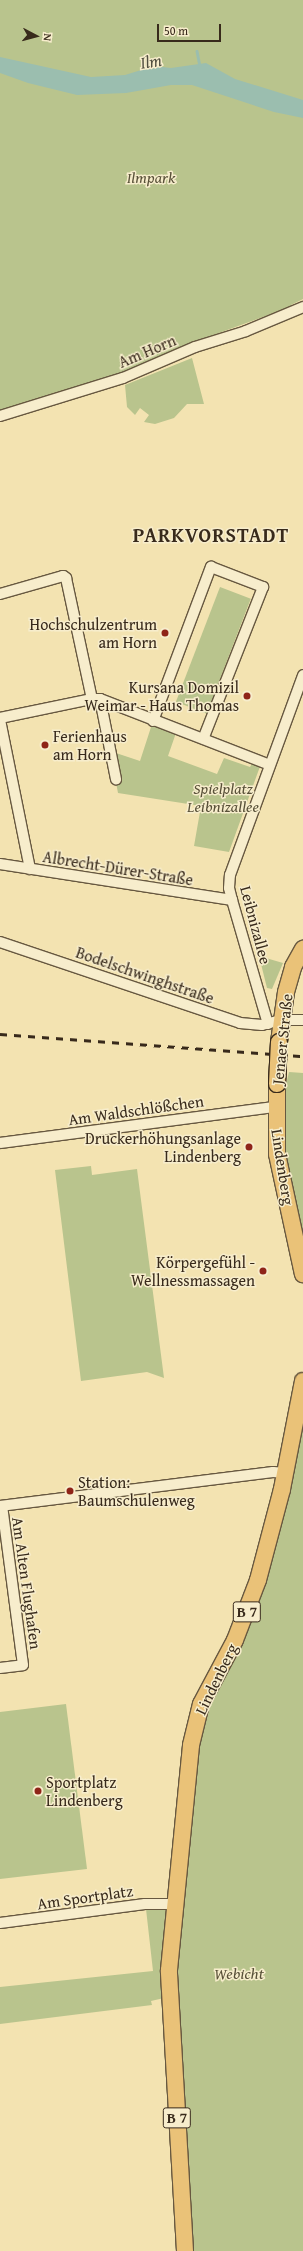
<!DOCTYPE html>
<meta charset="utf-8">
<style>
body{margin:0}
#map{position:relative;width:303px;height:2251px;overflow:hidden;background:#f3e3b1;font-family:"Gentium Book Plus",serif}
div>[style]{position:absolute}
[style*='--x']{left:calc(var(--x)*1px);top:calc(var(--y)*1px);width:calc(var(--w)*1px);rotate:calc(var(--a)*1deg)}
.green>*{inset:0;background:#b9c48d;transform-origin:0 0}
.water>*{inset:0;background:#9bbeaf}
.stream>*{height:2.5px;margin:-1.25px;padding:0 1.25px;transform-origin:1.25px;border-radius:1.25px;background:#9bbeaf}
.roads{filter:drop-shadow(1px 0 #675840) drop-shadow(-1px 0 #675840) drop-shadow(0 1px #675840) drop-shadow(0 -1px #675840)}
.minor>*{height:10px;margin:-5px;padding:0 5px;transform-origin:5px;border-radius:5px;background:#f7edcc}
.primary>*{height:16px;margin:-8px;padding:0 8px;transform-origin:8px;border-radius:8px;background:#eac278}
.rail>*{height:2.5px;margin-top:-1.25px;transform-origin:0;background:repeating-linear-gradient(90deg,#382a1b 0 7px,transparent 0 14px)}
.bridges{filter:drop-shadow(1px 0 #382a1b) drop-shadow(-1px 0 #382a1b) drop-shadow(0 1px #382a1b) drop-shadow(0 -1px #382a1b)}
.primary-bridge>*{height:16px;margin:-8px;padding:0 8px;transform-origin:8px;border-radius:8px;background:#eac278}
.dots>*{width:11px;height:11px;translate:-50% -50%;box-sizing:border-box;border:2px solid #f7edcc;border-radius:50%}
span{translate:-50% -50%;white-space:nowrap;text-align:center;line-height:1.15;-webkit-text-stroke:3px #f7edcc;paint-order:stroke}
.shield-label span{padding:1px 3px;background:#f7edcc;border:1px solid;border-radius:3px;-webkit-text-stroke-width:0}
.shield-label{font-size:15px;color:#382a1b;font-weight:700}
.park-label{font-size:16px;color:#585038;font-style:italic}
.street-label{font-size:16px;color:#382a1b}
.poi-label{font-size:16px;color:#382a1b}
.right{translate:-100% -50%;text-align:right}
.left{translate:0 -50%;text-align:left}
.water-label{font-size:17px;color:#514f40;font-style:italic}
.district-label{font-size:20px;color:#382a1b;font-weight:700;letter-spacing:1px}
.north{position:absolute;left:16px;top:16px;width:40px;height:40px;-webkit-text-stroke:3px #f7edcc;paint-order:stroke;rotate:96deg;font-size:11px;font-weight:700;line-height:16px;text-align:center;color:#382a1b}
.north::after{content:'';display:block;margin:auto;width:14px;height:18px;background:#382a1b;clip-path:polygon(50% 0,100% 100%,50% 72%,0 100%)}
.scale{position:absolute;left:157px;top:24px;width:64px;height:18px;box-sizing:border-box;border:2px solid #382a1b;border-top:0;padding-left:5px;font-size:12px;line-height:14px;white-space:nowrap;color:#382a1b;-webkit-text-stroke:3px #f7edcc;paint-order:stroke}
</style>
<div id="map">
<div class="green">
<div style="clip-path:polygon(0 0,303px 0,303px 299px,291px 305px,293px 306px,186px 345px,122px 374px,74px 391px,0 411px)"></div>
<div style="clip-path:polygon(192px 358px,204px 404px,187px 404px,174px 418px,155px 424px,144px 422px,149px 415px,140px 408px,135px 415px,127px 407px,125px 385px)"></div>
<div style="left:220px;top:587px;width:33px;height:123px;rotate:21deg"></div>
<div style="clip-path:polygon(153px 721px,177px 730px,168px 756px,217px 774px,224px 758px,250px 767px,255px 759px,262px 761px,229px 852px,194px 846px,201px 806px,118px 793px,110px 751px,140px 761px)"></div>
<div style="clip-path:polygon(259px 956px,283px 963px,272px 989px,267px 988px)"></div>
<div style="clip-path:polygon(289px 1072px,303px 1073px,303px 1250px,282px 1139px,284px 1093px)"></div>
<div style="clip-path:polygon(91px 1166px,92px 1175px,137px 1169px,164px 1378px,147px 1372px,81px 1381px,55px 1170px)"></div>
<div style="clip-path:polygon(303px 1410px,303px 2251px,191px 2251px,174px 1987px,197px 1753px,205px 1711px,237px 1648px)"></div>
<div style="clip-path:polygon(66px 1704px,87px 1869px,0 1879px,0 1712px)"></div>
<div style="clip-path:polygon(165px 1907px,168px 1910px,164px 1998px,151px 2001px,152px 2005px,0 2024px,0 1987px,153px 1971px,146px 1909px)"></div>
</div>
<div class="water">
<div style="clip-path:polygon(0 57px,91px 77px,125px 75px,154px 66px,171px 68px,206px 63px,235px 79px,303px 100px,303px 118px,274px 112px,192px 85px,171px 85px,126px 93px,77px 95px,28px 83px,0 73px)"></div>
</div>
<div class="stream">
<div style="--x:197;--y:51;--w:15;--a:79"></div>
</div>
<div class="roads">
<div class="minor">
<div style="--x:0;--y:416;--w:129;--a:-17.2"></div>
<div style="--x:123;--y:378;--w:78;--a:-23.3"></div>
<div style="--x:195;--y:347;--w:53;--a:-17.4"></div>
<div style="--x:246;--y:331;--w:62;--a:-22.8"></div>
<div style="--x:0;--y:594;--w:66;--a:-15.9"></div>
<div style="--x:63;--y:576;--w:4;--a:34"></div>
<div style="--x:66;--y:578;--w:124;--a:77.9"></div>
<div style="--x:100;--y:699;--w:82;--a:78.7"></div>
<div style="--x:0;--y:718;--w:94;--a:-11.7"></div>
<div style="--x:92;--y:699;--w:8;--a:0"></div>
<div style="--x:100;--y:699;--w:182;--a:21.2"></div>
<div style="--x:0;--y:720;--w:152;--a:78.6"></div>
<div style="--x:153;--y:721;--w:165;--a:-69.4"></div>
<div style="--x:211;--y:567;--w:56;--a:21"></div>
<div style="--x:263;--y:587;--w:163;--a:111.5"></div>
<div style="--x:0;--y:864;--w:235;--a:8.8"></div>
<div style="--x:0;--y:942;--w:253;--a:18.6"></div>
<div style="--x:240;--y:1023;--w:22;--a:5"></div>
<div style="--x:262;--y:1025;--w:20;--a:-15"></div>
<div style="--x:281;--y:1020;--w:22;--a:0"></div>
<div style="--x:268;--y:1024;--w:129;--a:-106.2"></div>
<div style="--x:232;--y:900;--w:12;--a:-104"></div>
<div style="--x:229;--y:888;--w:13;--a:-86"></div>
<div style="--x:230;--y:875;--w:213;--a:-69.9"></div>
<div style="--x:0;--y:1143;--w:277;--a:-7.5"></div>
<div style="--x:0;--y:1506;--w:275;--a:-7.1"></div>
<div style="--x:273;--y:1472;--w:13;--a:4"></div>
<div style="--x:0;--y:1668;--w:23;--a:-7"></div>
<div style="--x:23;--y:1665;--w:160;--a:-97.5"></div>
<div style="--x:0;--y:1923;--w:146;--a:-7.5"></div>
<div style="--x:145;--y:1904;--w:30;--a:0"></div>
</div>
<div class="primary">
<div style="--x:279;--y:1042;--w:50;--a:-82"></div>
<div style="--x:286;--y:992;--w:26;--a:-74"></div>
<div style="--x:293;--y:967;--w:21;--a:-61"></div>
<div style="--x:277;--y:1084;--w:70;--a:90"></div>
<div style="--x:277;--y:1154;--w:123;--a:77.8"></div>
<div style="--x:185;--y:2251;--w:281;--a:-93.3"></div>
<div style="--x:169;--y:1970;--w:226;--a:-84.4"></div>
<div style="--x:191;--y:1745;--w:42;--a:-76.3"></div>
<div style="--x:201;--y:1704;--w:72;--a:-62"></div>
<div style="--x:235;--y:1640;--w:64;--a:-69"></div>
<div style="--x:258;--y:1580;--w:94;--a:-75.2"></div>
<div style="--x:282;--y:1489;--w:110;--a:-79"></div>
</div>
</div>
<div class="rail">
<div style="--x:0;--y:1034;--w:304;--a:4.2"></div>
</div>
<div class="bridges">
<div class="primary-bridge">
<div style="--x:277;--y:1084;--w:42;--a:-87.3"></div>
</div>
</div>
<div class="dots">
<div style="left:165px;top:633px;background:#8f2418"></div>
<div style="left:247px;top:696px;background:#8f2418"></div>
<div style="left:45px;top:745px;background:#8f2418"></div>
<div style="left:249px;top:1147px;background:#8f2418"></div>
<div style="left:263px;top:1271px;background:#8f2418"></div>
<div style="left:70px;top:1491px;background:#8f2418"></div>
<div style="left:38px;top:1791px;background:#8f2418"></div>
</div>
<div class="shield-label">
<span style="left:247px;top:1612px">B 7</span>
<span style="left:177px;top:2118px">B 7</span>
</div>
<div class="park-label">
<span style="left:151px;top:177px">Ilmpark</span>
<span style="left:223px;top:797px">Spielplatz<br>Leibnizallee</span>
<span style="left:239px;top:1973px">Webicht</span>
</div>
<div class="street-label">
<span style="left:147px;top:351px;rotate:-23deg">Am Horn</span>
<span style="left:118px;top:868px;rotate:9deg">Albrecht-Dürer-Straße</span>
<span style="left:256px;top:925px;rotate:75deg">Leibnizallee</span>
<span style="left:145px;top:975px;rotate:19deg">Bodelschwinghstraße</span>
<span style="left:282px;top:1039px;rotate:-84deg">Jenaer Straße</span>
<span style="left:136px;top:1110px;rotate:-8deg">Am Waldschlößchen</span>
<span style="left:283px;top:1167px;rotate:81deg">Lindenberg</span>
<span style="left:27px;top:1583px;rotate:82deg">Am Alten Flughafen</span>
<span style="left:216px;top:1679px;rotate:-64deg">Lindenberg</span>
<span style="left:85px;top:1897px;rotate:-8deg">Am Sportplatz</span>
</div>
<div class="poi-label">
<span class="right" style="left:157px;top:633px">Hochschulzentrum<br>am Horn</span>
<span class="right" style="left:239px;top:696px">Kursana Domizil<br>Weimar - Haus Thomas</span>
<span class="left" style="left:53px;top:745px">Ferienhaus<br>am Horn</span>
<span class="right" style="left:241px;top:1147px">Druckerhöhungsanlage<br>Lindenberg</span>
<span class="right" style="left:255px;top:1271px">Körpergefühl -<br>Wellnessmassagen</span>
<span class="left" style="left:78px;top:1491px">Station:<br>Baumschulenweg</span>
<span class="left" style="left:46px;top:1791px">Sportplatz<br>Lindenberg</span>
</div>
<div class="water-label">
<span style="left:151px;top:61px;rotate:-9deg">Ilm</span>
</div>
<div class="district-label">
<span style="left:211px;top:534px">PARKVORSTADT</span>
</div>
<div class="north">N</div>
<div class="scale">50 m</div>
</div>
